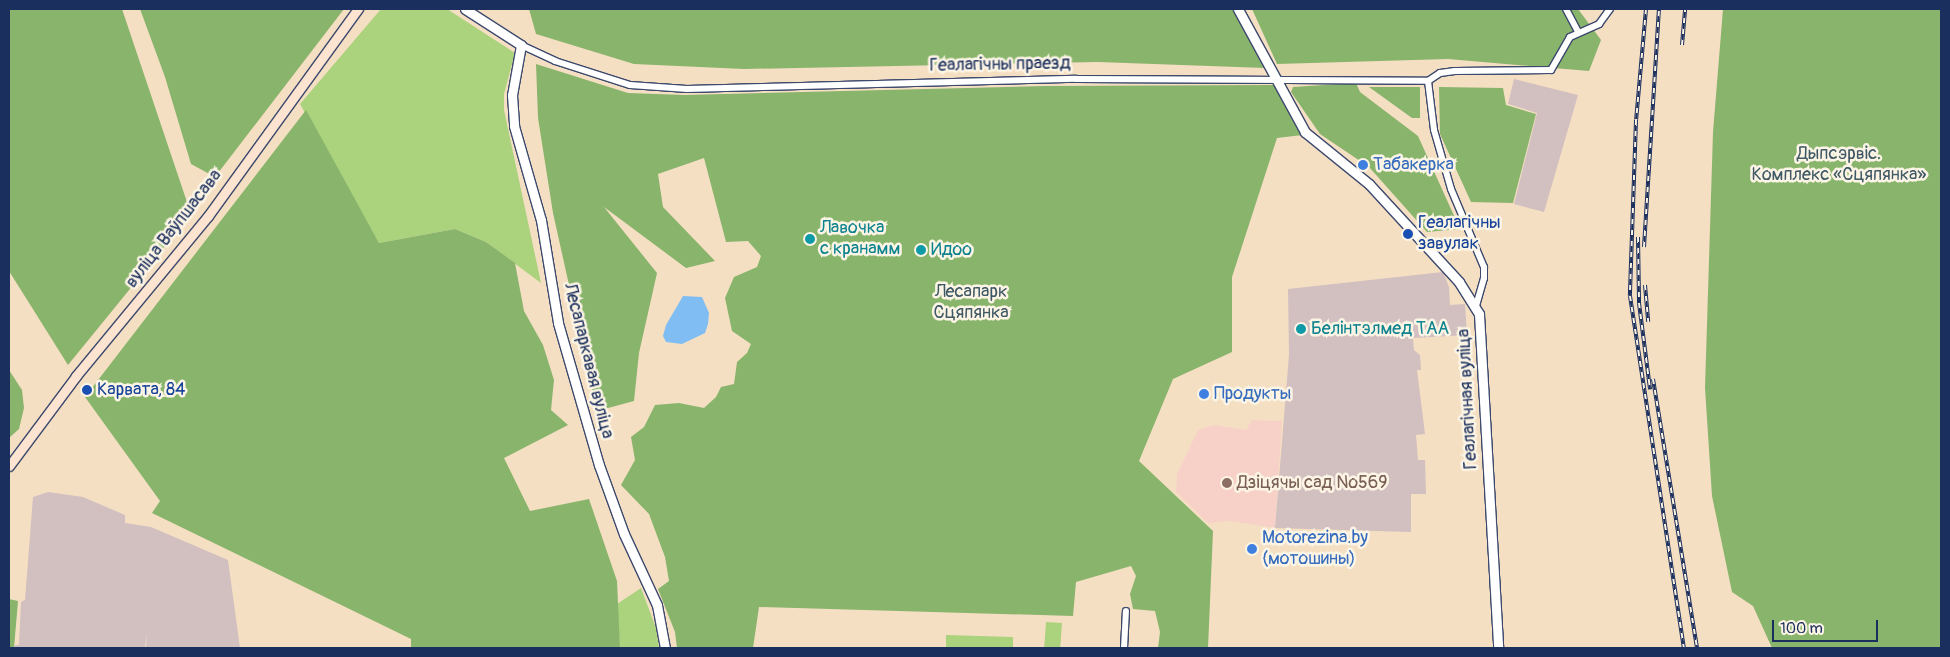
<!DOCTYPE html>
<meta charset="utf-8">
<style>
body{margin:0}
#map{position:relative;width:1950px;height:657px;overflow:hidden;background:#f5dfc3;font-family:Pangolin,sans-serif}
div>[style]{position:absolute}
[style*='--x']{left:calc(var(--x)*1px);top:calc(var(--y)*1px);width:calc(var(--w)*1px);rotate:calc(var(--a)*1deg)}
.built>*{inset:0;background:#f7d1c8}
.industrial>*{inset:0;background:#d2bfc0}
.green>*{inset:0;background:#abd27d;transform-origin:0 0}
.forest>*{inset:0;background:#88b46c}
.water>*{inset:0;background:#7fbdf3}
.roads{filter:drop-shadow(1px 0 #3c496d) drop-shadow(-1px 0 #3c496d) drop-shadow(0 1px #3c496d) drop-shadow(0 -1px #3c496d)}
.minor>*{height:6px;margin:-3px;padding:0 3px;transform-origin:3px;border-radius:3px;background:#fff}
.tertiary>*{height:9px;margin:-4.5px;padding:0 4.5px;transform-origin:4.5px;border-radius:4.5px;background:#fff}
.secondary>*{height:9px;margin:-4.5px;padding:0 4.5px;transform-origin:4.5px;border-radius:4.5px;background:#fde4d1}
.rail>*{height:4px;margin-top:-2px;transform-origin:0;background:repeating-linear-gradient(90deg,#fcf5e5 0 5.5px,#1b2f5e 0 11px);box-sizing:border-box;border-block:1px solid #1b2f5e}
.dots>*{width:14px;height:14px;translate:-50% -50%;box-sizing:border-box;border:2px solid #fcf5e5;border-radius:50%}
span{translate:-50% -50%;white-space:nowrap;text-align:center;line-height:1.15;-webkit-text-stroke:5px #fcf5e5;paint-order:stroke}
.street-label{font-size:18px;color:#1b2f5e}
.park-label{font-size:18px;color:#3f5866}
.shop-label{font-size:18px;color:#366cbe}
.left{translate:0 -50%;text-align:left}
.transit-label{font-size:18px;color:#164399}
.culture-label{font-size:18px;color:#0d838f}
.education-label{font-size:18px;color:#785e54}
.frame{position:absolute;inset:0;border:10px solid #1b2f5e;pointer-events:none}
.scale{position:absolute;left:1772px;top:620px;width:106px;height:22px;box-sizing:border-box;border:2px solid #1b2f5e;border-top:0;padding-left:6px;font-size:15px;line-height:18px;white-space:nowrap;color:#1b2f5e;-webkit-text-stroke:4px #fcf5e5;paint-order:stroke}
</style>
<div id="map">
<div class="built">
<div style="clip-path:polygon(1252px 420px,1282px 421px,1275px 528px,1230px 521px,1208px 523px,1176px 492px,1177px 474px,1198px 430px,1214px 425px,1246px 430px)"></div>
</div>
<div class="industrial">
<div style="clip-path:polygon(1514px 79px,1578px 95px,1544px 212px,1514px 204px,1537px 113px,1508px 104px)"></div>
<div style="clip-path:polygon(1443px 272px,1449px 287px,1450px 305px,1465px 304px,1467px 335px,1413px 338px,1414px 350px,1420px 355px,1421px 370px,1417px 370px,1425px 434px,1416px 435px,1418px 460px,1425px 460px,1426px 494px,1411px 494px,1411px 532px,1275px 528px,1289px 355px,1288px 289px)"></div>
<div style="clip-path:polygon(48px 492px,83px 497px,125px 515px,125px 523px,151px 527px,228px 560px,240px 648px,146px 648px,147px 632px,145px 648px,14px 648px,15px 645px,19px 645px,21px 602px,25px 600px,33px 497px)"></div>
</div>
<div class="green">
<div style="clip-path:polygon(381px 9px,447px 9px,515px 53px,504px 94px,504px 110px,541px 283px,486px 242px,455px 229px,379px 243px,300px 104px)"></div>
<div style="clip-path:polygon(641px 588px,656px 628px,659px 648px,620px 648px,617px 604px)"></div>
<div style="left:1046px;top:622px;width:16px;height:26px;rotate:4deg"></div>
<div style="clip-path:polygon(946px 635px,1013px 637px,1013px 648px,946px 648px)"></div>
</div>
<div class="forest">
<div style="clip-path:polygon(9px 9px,122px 9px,191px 214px,68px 365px,9px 271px)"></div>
<div style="clip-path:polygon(140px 9px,344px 9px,215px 177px,191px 164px,165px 77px)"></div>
<div style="clip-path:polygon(529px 9px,1236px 9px,1265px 68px,1098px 62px,744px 69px,634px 64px,536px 34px)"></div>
<div style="clip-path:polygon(1252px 9px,1578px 9px,1601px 40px,1589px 71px,1448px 59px,1277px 64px)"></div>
<div style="clip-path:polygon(1723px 9px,1941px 9px,1941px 648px,1772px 648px,1753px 606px,1732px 592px,1712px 496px,1705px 388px,1713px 132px)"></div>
<div style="clip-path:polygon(536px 64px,628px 93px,684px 95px,1046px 86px,1278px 85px,1311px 134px,1277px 138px,1232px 277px,1232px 352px,1173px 379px,1139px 461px,1213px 531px,1208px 648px,1158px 648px,1160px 632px,1155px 611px,1133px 609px,1130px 594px,1136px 576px,1131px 566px,1076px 582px,1073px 616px,759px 607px,753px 648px,677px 648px,675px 632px,658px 589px,669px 581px,665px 557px,649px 514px,621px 485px,635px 460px,631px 437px,644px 427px,655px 405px,679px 403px,704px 408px,716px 397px,721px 387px,734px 384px,737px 362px,747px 353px,751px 344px,732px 331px,725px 298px,734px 277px,757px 267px,761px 256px,748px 241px,726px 242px,704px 158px,658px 174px,663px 207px,715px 261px,686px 268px,604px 207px,657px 273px,639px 353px,634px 401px,597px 411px,553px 213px,538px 118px)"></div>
<div style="clip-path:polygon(1356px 83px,1360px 92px,1418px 136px,1460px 229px,1427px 232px,1369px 167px,1320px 134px,1291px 92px,1293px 87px)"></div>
<div style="clip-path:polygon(1369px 87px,1420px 87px,1420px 118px,1412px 118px)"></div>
<div style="clip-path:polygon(1439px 87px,1503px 88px,1506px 105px,1536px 114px,1513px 203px,1471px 202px,1440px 134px)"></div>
<div style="clip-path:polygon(306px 110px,379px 243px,455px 229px,486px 242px,515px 263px,524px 311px,543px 345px,554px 380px,551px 410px,568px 425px,504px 458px,530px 511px,589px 499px,617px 581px,620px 648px,411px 648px,411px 639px,152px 513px,160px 501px,85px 397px)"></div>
<div style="clip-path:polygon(9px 370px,22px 390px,24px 408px,19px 429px,9px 438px)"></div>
<div style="clip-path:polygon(9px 599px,18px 601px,14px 648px,9px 648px)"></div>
</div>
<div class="water">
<div style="clip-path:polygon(683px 296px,702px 297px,709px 313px,708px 324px,705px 333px,682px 344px,666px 342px,663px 336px,666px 325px)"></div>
</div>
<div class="roads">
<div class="minor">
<div style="--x:1566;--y:9;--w:26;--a:62"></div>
<div style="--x:521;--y:45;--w:38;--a:25"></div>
<div style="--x:555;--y:61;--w:79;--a:17.7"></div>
<div style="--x:630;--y:85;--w:57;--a:4"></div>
<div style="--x:687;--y:89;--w:389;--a:-1.5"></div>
<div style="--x:1076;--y:79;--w:352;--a:0.3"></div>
<div style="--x:1428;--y:81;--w:14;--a:-34"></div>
<div style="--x:1440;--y:73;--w:15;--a:-8"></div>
<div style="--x:1455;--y:71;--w:96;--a:-0.6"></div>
<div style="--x:1551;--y:70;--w:38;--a:-60"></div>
<div style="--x:1570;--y:37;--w:32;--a:-24"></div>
<div style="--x:1599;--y:24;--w:19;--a:-54"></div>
<div style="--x:1428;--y:81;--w:49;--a:83"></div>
<div style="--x:1434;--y:130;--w:61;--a:73.9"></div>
<div style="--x:1451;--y:189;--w:85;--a:67.1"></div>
<div style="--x:1484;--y:267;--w:11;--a:90"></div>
<div style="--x:1484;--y:278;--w:29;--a:106"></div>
<div style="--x:1124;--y:648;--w:37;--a:-87"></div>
</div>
<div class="tertiary">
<div style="--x:465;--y:9;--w:67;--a:32.7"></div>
<div style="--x:521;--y:45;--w:51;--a:100.2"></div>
<div style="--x:512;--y:95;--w:31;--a:86"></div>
<div style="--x:514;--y:126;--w:98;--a:74"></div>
<div style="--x:541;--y:220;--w:104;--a:80.6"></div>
<div style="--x:558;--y:323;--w:148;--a:73.9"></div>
<div style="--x:599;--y:465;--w:73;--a:70.1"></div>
<div style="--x:624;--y:534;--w:78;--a:65.1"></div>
<div style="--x:657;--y:605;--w:44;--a:79.5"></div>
<div style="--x:1238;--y:9;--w:140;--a:61.4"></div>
<div style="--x:1305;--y:132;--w:82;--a:39.1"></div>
<div style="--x:1369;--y:184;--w:133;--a:47.4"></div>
<div style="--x:1459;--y:282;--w:38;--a:58"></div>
<div style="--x:1479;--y:314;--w:335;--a:86.7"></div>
</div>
<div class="secondary">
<div style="--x:9;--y:466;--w:112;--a:-53.3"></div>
<div style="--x:76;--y:376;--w:207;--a:-50.5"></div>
<div style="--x:208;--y:216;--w:256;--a:-54.1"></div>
</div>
</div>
<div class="rail">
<div style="--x:1646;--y:9;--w:111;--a:95.1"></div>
<div style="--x:1636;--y:120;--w:176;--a:92"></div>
<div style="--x:1630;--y:296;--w:356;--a:81.3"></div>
<div style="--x:1682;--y:45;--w:36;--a:-85"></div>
<div style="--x:1638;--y:237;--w:66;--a:89.1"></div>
<div style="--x:1639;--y:303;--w:87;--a:82.7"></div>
<div style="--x:1644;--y:247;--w:238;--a:-86.4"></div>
<div style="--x:1645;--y:285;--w:37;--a:85"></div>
<div style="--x:1653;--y:379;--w:273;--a:80.7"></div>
</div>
<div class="dots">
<div style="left:1363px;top:165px;background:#3f7fe0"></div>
<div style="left:1408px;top:234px;background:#1a4fb4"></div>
<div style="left:810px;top:239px;background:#0f9aa8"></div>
<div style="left:921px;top:250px;background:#0f9aa8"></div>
<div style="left:1301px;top:329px;background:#0f9aa8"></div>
<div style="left:87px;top:390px;background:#1a4fb4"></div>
<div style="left:1204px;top:394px;background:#3f7fe0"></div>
<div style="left:1227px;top:483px;background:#8d6e63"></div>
<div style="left:1252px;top:549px;background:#3f7fe0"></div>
</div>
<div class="street-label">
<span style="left:1000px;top:65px;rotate:-1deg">Геалагічны праезд</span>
<span style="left:174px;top:229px;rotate:-52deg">вуліца Ваўпшасава</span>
<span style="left:588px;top:361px;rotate:76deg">Лесапаркавая вуліца</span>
<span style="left:1468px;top:399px;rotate:-93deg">Геалагічная вуліца</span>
</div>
<div class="park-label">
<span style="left:1839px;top:165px">Дыпсэрвіс.<br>Комплекс «Сцяпянка»</span>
<span style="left:971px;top:303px">Лесапарк<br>Сцяпянка</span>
</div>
<div class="shop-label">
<span class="left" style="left:1373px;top:165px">Табакерка</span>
<span class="left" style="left:1214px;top:394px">Продукты</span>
<span class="left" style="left:1262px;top:549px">Motorezina.by<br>(мотошины)</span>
</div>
<div class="transit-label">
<span class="left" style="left:1418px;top:234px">Геалагічны<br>завулак</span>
<span class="left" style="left:97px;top:390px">Карвата, 84</span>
</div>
<div class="culture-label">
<span class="left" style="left:820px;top:239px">Лавочка<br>с кранамм</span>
<span class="left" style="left:931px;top:250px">Идоо</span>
<span class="left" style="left:1311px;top:329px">Белінтэлмед ТАА</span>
</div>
<div class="education-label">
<span class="left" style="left:1237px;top:483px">Дзіцячы сад №569</span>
</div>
<div class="frame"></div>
<div class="scale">100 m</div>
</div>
